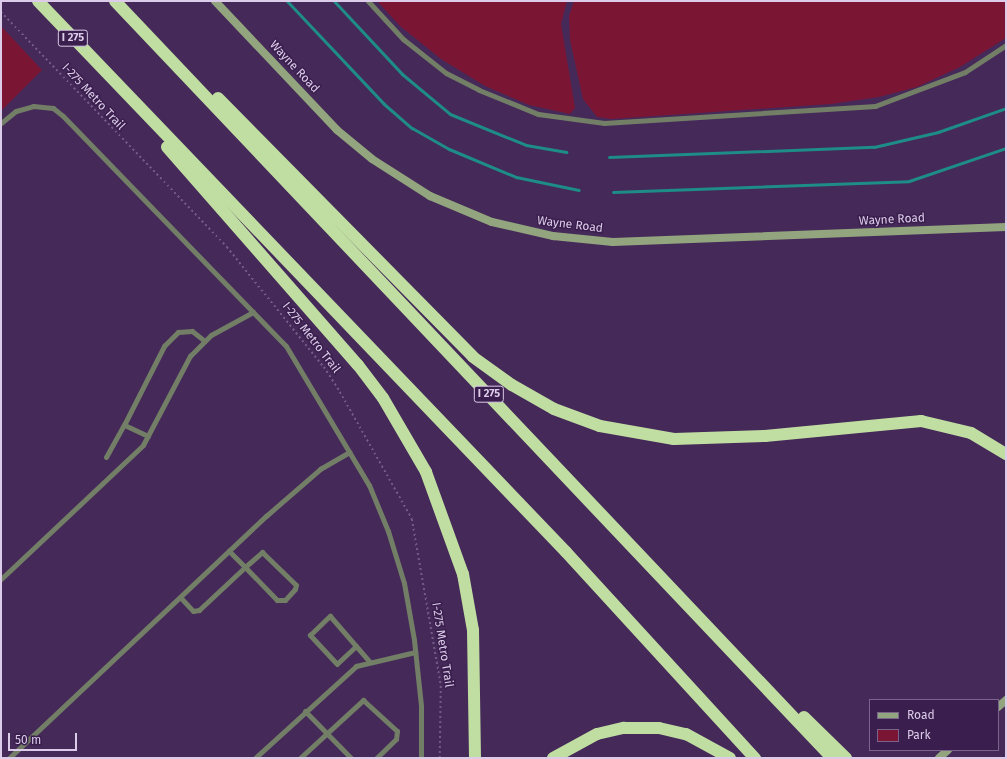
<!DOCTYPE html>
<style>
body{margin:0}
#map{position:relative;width:1007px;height:759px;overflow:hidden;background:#452959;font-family:"Fira Sans",sans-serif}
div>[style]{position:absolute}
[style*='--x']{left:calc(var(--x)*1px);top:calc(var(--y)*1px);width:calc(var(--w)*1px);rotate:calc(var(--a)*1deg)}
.green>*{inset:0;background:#7a1634}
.stream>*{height:3px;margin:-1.5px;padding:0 1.5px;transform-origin:1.5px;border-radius:1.5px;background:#1e8c87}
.path>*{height:1.5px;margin-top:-0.75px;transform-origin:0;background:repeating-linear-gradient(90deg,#745b85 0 2px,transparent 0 5px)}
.service>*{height:5px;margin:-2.5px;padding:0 2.5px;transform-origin:2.5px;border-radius:2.5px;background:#727e66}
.secondary>*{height:8px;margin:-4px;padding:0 4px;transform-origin:4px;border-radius:4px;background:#92a57e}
.motorway>*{height:12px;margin:-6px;padding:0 6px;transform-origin:6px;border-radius:6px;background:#c1dea2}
span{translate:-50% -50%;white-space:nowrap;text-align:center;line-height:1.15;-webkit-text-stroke:3px #3a1f4e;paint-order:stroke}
.shield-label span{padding:1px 3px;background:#3a1f4e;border:1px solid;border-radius:3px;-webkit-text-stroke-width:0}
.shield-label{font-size:11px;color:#dccce9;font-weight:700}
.street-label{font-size:12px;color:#dccce9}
.frame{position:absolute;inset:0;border:2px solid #dccce9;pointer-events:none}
.legend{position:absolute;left:869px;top:699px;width:130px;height:52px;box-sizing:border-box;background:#3a1f4e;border:1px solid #7b648c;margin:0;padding:5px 7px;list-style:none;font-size:12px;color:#dccce9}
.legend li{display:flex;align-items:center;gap:8px;height:20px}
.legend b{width:20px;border:1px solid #7b648c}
.scale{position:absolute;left:8px;top:733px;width:69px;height:18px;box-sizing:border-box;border:2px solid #dccce9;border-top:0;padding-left:5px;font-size:12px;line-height:14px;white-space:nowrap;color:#dccce9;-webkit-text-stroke:3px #3a1f4e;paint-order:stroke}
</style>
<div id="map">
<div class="green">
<div style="clip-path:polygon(377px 1px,567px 1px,561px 24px,575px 108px,570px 114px,529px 105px,485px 86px,441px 59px,400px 26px)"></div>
<div style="clip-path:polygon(574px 1px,1006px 1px,1006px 38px,960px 67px,917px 87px,879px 97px,831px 104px,612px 119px,597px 117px,583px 99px,570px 40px,569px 16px)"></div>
<div style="clip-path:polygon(1px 26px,42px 70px,1px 111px)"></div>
</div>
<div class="stream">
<div style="--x:287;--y:1;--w:141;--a:46.7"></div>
<div style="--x:384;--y:104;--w:37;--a:41"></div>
<div style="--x:412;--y:128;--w:43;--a:29.6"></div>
<div style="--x:449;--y:149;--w:73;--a:22.7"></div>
<div style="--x:516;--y:177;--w:64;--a:11.7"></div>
<div style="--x:334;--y:1;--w:100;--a:47"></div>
<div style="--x:402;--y:74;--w:62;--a:39.8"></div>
<div style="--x:450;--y:114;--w:82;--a:22.2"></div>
<div style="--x:526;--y:145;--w:41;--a:9.9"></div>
<div style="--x:609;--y:157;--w:265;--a:-2.2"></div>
<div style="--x:874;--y:147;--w:66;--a:-13.2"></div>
<div style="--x:938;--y:132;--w:72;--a:-19.4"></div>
<div style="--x:613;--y:192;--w:296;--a:-2.1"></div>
<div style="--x:909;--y:181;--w:102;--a:-18.8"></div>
</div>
<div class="path">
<div style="--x:1;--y:12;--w:326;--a:46.1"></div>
<div style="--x:227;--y:247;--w:154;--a:51.1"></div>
<div style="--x:324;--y:367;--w:30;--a:57"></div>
<div style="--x:340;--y:392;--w:146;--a:60.4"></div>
<div style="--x:412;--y:519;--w:169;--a:80.1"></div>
<div style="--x:441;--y:686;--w:72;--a:90.8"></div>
</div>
<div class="service">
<div style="--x:368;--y:1;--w:52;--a:47.4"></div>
<div style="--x:403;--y:39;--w:55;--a:38.3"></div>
<div style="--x:446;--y:73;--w:37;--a:27"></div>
<div style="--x:479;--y:90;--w:64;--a:22.1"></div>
<div style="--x:538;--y:114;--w:67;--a:7.8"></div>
<div style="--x:604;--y:123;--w:272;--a:-3.6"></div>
<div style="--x:875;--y:106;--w:96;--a:-20.7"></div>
<div style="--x:965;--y:72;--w:49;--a:-33.4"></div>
<div style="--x:1;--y:123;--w:19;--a:-39"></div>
<div style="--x:16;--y:111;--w:18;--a:-16"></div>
<div style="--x:33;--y:106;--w:20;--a:6"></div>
<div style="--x:53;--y:108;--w:13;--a:39"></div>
<div style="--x:63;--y:116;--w:320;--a:45.9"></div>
<div style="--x:286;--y:346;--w:162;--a:59.2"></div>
<div style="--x:369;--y:485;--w:50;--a:67.6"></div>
<div style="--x:388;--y:531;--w:54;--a:72.9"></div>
<div style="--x:404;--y:583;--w:58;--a:80"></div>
<div style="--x:414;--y:640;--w:66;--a:83.9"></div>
<div style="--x:421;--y:706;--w:52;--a:90"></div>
<div style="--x:148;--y:436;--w:26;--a:-155"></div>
<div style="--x:124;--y:425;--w:89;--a:-63.1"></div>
<div style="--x:164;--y:346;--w:20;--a:-45"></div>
<div style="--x:178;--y:332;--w:14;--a:-4"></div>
<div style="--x:192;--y:331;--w:16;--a:38"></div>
<div style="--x:106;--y:457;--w:37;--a:-61"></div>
<div style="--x:1;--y:579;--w:195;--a:-43.3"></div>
<div style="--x:143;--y:445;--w:101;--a:-62.2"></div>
<div style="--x:190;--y:356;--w:30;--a:-45"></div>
<div style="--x:211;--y:335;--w:48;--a:-28.7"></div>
<div style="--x:180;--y:597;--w:19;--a:47"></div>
<div style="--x:193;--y:611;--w:6;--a:-9"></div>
<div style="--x:199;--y:610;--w:63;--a:-43.1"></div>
<div style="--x:245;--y:567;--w:23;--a:-41"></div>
<div style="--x:262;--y:552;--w:47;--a:44.1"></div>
<div style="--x:296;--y:585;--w:4;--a:104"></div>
<div style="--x:295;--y:589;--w:15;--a:132"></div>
<div style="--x:285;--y:600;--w:8;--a:180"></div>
<div style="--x:277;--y:600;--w:46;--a:-134.1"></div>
<div style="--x:245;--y:567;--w:23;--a:-135"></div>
<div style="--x:356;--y:646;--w:26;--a:137"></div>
<div style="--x:337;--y:664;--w:40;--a:-133"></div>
<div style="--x:310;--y:635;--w:28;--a:-44"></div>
<div style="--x:330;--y:616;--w:60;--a:49.1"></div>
<div style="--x:305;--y:711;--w:66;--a:45.6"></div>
<div style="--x:9;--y:758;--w:353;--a:-43.3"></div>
<div style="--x:266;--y:516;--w:72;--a:-41"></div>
<div style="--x:320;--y:469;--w:34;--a:-30"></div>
<div style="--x:255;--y:758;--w:137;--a:-42.3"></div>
<div style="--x:356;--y:666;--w:61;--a:-13.3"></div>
<div style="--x:300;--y:758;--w:86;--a:-42.6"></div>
<div style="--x:363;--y:700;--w:46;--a:42.4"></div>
<div style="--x:397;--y:731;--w:8;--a:97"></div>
<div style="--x:396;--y:739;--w:28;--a:136"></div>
</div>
<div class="secondary">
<div style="--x:215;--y:1;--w:178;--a:46.6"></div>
<div style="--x:337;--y:130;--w:45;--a:39.6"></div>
<div style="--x:372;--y:159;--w:69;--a:32.5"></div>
<div style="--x:430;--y:196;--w:67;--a:22.8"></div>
<div style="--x:492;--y:222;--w:63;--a:12.9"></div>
<div style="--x:553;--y:236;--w:60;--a:5.7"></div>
<div style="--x:613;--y:242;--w:393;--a:-2.2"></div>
<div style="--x:998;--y:707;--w:11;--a:-41"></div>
<div style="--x:939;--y:758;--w:12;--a:-42"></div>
</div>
<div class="motorway">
<div style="--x:38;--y:1;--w:763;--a:46.22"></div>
<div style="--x:566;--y:552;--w:280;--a:47.5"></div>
<div style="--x:115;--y:1;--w:1043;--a:46.55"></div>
<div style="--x:218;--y:98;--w:363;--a:45.4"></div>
<div style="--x:473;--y:357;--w:48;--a:35.7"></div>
<div style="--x:512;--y:385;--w:48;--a:29.7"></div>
<div style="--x:554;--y:409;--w:49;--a:20.3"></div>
<div style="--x:600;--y:426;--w:75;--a:10"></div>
<div style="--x:674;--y:439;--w:91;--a:-1.9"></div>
<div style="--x:765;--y:436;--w:157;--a:-5.5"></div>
<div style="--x:921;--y:421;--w:51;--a:13.5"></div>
<div style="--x:971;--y:433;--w:41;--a:31"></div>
<div style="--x:167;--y:147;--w:290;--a:48.8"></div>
<div style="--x:358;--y:365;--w:41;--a:52.9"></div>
<div style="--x:383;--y:398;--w:86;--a:59.8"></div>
<div style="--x:426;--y:472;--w:109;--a:70.1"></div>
<div style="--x:463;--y:574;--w:57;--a:79.9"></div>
<div style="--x:473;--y:630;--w:128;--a:89.1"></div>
<div style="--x:804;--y:717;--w:59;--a:44.3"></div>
<div style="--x:553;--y:758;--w:50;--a:-28.6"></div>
<div style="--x:597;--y:734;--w:28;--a:-13"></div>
<div style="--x:624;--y:728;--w:35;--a:0"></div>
<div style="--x:659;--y:728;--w:28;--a:13"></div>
<div style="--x:686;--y:734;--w:50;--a:28.6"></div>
</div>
<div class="shield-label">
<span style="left:73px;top:38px">I 275</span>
<span style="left:489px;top:394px">I 275</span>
</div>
<div class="street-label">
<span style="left:294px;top:67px;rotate:47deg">Wayne Road</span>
<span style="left:93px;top:97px;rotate:47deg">I-275 Metro Trail</span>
<span style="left:892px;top:220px;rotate:-3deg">Wayne Road</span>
<span style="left:570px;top:225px;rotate:7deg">Wayne Road</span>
<span style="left:311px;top:338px;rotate:52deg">I-275 Metro Trail</span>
<span style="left:442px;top:645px;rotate:81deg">I-275 Metro Trail</span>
</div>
<div class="frame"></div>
<ul class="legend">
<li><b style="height:5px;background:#92a57e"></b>Road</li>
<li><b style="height:11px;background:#7a1634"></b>Park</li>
</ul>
<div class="scale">50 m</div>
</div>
